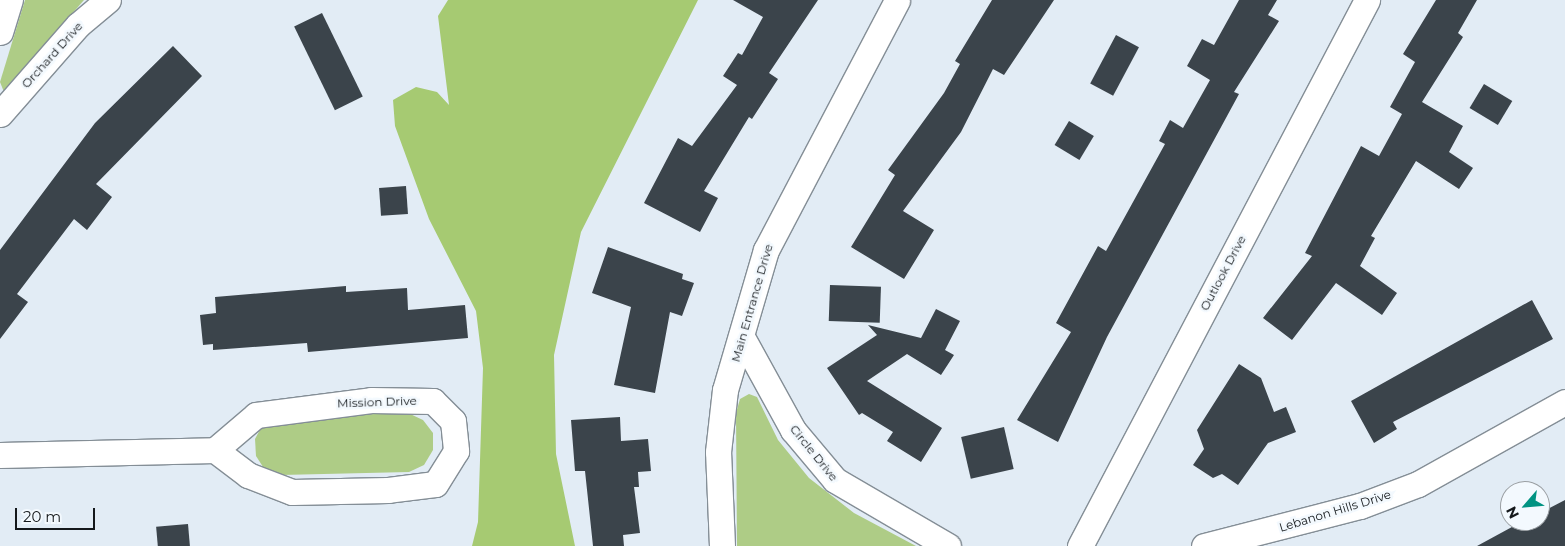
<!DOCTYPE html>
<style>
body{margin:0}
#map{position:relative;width:1565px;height:546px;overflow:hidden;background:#e2ecf5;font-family:Montserrat,sans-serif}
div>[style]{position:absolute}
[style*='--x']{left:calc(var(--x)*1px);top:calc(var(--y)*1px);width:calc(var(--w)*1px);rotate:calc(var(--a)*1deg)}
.green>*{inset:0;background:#aecc86}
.forest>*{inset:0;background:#a6ca72}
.building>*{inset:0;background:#3b444b;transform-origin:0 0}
.roads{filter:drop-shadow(1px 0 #848e96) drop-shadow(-1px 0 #848e96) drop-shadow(0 1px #848e96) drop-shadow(0 -1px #848e96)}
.minor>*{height:25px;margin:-12.5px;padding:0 12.5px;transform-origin:12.5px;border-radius:12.5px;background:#fff}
span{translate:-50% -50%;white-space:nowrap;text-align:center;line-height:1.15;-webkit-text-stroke:5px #f3f9fe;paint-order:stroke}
.street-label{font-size:12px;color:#14181b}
.north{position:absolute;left:1500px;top:481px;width:50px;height:50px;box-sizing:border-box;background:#f3f9fe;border:1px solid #9a9fa3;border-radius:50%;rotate:243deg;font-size:14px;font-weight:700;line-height:20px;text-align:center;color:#14181b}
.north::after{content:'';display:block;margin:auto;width:18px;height:22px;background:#009382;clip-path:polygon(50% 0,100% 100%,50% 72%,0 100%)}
.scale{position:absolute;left:15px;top:508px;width:80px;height:22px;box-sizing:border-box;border:2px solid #14181b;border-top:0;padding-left:6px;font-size:15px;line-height:18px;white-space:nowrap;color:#14181b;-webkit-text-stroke:4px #f3f9fe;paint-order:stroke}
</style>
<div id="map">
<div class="green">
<div style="clip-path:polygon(25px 0,84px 0,4px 92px,0 82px)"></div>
<div style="clip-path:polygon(749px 394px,757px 397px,778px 440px,809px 478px,854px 513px,916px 546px,737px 546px,736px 413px,740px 399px)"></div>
<div style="clip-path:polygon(408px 413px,423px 420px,433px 433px,433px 450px,424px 465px,409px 472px,281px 475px,265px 470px,256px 456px,255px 439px,262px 426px,278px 417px)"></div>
</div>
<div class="forest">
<div style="clip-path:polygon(448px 0,698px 0,581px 232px,554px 355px,556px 454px,575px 546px,472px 546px,478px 522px,483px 368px,476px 311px,429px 219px,395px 126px,393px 100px,416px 87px,437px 92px,449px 105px,438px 16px)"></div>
</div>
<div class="building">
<div style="clip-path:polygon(733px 0,818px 0,769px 73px,778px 79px,752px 119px,749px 117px,704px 191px,718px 198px,700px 232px,644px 203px,678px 138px,692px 146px,737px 85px,723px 76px,738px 53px,742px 55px,763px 17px)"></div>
<div style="clip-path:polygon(992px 0,1054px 0,1004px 75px,993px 69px,961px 132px,903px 211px,934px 230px,904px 279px,851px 247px,895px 175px,888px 170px,944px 93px,960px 64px,955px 61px)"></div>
<div style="clip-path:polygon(1239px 0,1277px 0,1268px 15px,1279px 21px,1234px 92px,1239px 94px,1107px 337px,1058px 442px,1017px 420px,1071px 332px,1056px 323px,1098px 246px,1106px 251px,1165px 144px,1159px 141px,1170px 120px,1183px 128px,1210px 80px,1187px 66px,1202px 39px,1214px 45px)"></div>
<div style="clip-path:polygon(1436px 0,1477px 0,1458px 33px,1463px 37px,1422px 102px,1463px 126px,1449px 152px,1473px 168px,1459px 189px,1416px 161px,1371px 236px,1375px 238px,1360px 266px,1397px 293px,1382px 315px,1336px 283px,1292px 340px,1263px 318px,1312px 256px,1305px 253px,1361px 146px,1379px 156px,1402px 114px,1390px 107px,1415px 62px,1403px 54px)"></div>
<div style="left:322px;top:13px;width:93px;height:31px;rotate:64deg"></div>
<div style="left:1116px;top:35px;width:26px;height:55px;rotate:28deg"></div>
<div style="clip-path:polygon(173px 46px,202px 76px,96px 184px,112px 197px,87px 230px,74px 219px,17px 294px,28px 302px,0 339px,0 250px,95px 123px)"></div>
<div style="left:1484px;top:84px;width:33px;height:28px;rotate:31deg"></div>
<div style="left:1069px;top:121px;width:29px;height:28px;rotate:31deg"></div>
<div style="left:406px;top:186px;width:28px;height:27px;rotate:86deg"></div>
<div style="clip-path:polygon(608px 247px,683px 274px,682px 279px,694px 283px,682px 316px,670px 312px,655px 393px,614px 385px,631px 307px,592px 293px)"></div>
<div style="left:830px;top:285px;width:51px;height:36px;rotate:2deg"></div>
<div style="clip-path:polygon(346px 286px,346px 292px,407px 288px,408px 310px,465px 305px,468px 338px,308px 352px,307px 343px,213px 350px,213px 344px,203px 345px,200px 315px,216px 313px,215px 297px)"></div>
<div style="clip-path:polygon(1532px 300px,1553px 339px,1393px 422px,1397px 429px,1374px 443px,1351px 401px)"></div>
<div style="clip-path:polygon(936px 309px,960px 321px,945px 350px,954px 355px,941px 375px,907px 354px,867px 381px,942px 428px,921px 462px,887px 441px,893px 432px,862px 413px,859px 415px,827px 368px,877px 335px,868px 325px,921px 338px)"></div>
<div style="clip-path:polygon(1239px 364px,1261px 378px,1274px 412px,1286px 407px,1296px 432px,1268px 443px,1238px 485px,1222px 474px,1213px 478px,1193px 465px,1204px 449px,1197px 430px)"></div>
<div style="clip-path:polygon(620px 417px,621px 441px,648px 439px,651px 471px,638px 472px,639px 487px,634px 487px,640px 533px,623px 535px,624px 546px,593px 546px,585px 471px,575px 471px,571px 420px)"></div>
<div style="left:1004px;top:427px;width:43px;height:44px;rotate:77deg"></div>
<div style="clip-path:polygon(1565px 500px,1565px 546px,1477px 546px,1523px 521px,1540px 521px,1540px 513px)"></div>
<div style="left:188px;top:524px;width:22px;height:32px;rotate:85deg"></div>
</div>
<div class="roads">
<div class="minor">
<div style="--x:0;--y:32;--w:34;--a:-73"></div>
<div style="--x:0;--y:114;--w:118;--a:-48.8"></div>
<div style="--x:78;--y:25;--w:39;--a:-40"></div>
<div style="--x:743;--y:339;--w:104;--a:61.2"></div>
<div style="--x:793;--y:430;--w:65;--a:50"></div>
<div style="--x:835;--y:480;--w:131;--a:30.3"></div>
<div style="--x:0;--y:455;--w:215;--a:-1.3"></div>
<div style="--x:215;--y:450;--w:54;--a:-40.5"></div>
<div style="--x:256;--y:415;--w:116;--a:-7.4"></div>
<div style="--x:371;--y:400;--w:62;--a:0.9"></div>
<div style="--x:433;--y:401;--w:28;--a:45"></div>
<div style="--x:453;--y:421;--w:30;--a:84"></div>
<div style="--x:456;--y:451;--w:39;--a:122"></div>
<div style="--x:435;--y:484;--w:47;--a:172.7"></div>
<div style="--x:388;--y:490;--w:96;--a:178.8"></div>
<div style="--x:292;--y:492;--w:47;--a:-158.9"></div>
<div style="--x:248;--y:475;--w:41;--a:-142.9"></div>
<div style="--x:722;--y:546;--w:94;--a:-92.4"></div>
<div style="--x:718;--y:452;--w:62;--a:-83.6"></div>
<div style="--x:725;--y:390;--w:146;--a:-73.7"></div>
<div style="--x:766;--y:250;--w:282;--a:-62.3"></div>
<div style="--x:1080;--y:546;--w:617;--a:-62.27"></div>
<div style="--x:1204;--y:546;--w:161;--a:-14.4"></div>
<div style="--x:1360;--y:506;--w:62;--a:-20.8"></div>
<div style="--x:1418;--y:484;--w:168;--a:-29.2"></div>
</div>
</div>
<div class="street-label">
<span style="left:52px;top:55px;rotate:-48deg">Orchard Drive</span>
<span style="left:1223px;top:273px;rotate:-62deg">Outlook Drive</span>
<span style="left:752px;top:303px;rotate:-74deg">Main Entrance Drive</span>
<span style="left:377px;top:402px;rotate:-2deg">Mission Drive</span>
<span style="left:814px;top:453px;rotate:51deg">Circle Drive</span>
<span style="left:1335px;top:511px;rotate:-17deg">Lebanon Hills Drive</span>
</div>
<div class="north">N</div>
<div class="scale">20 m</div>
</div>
